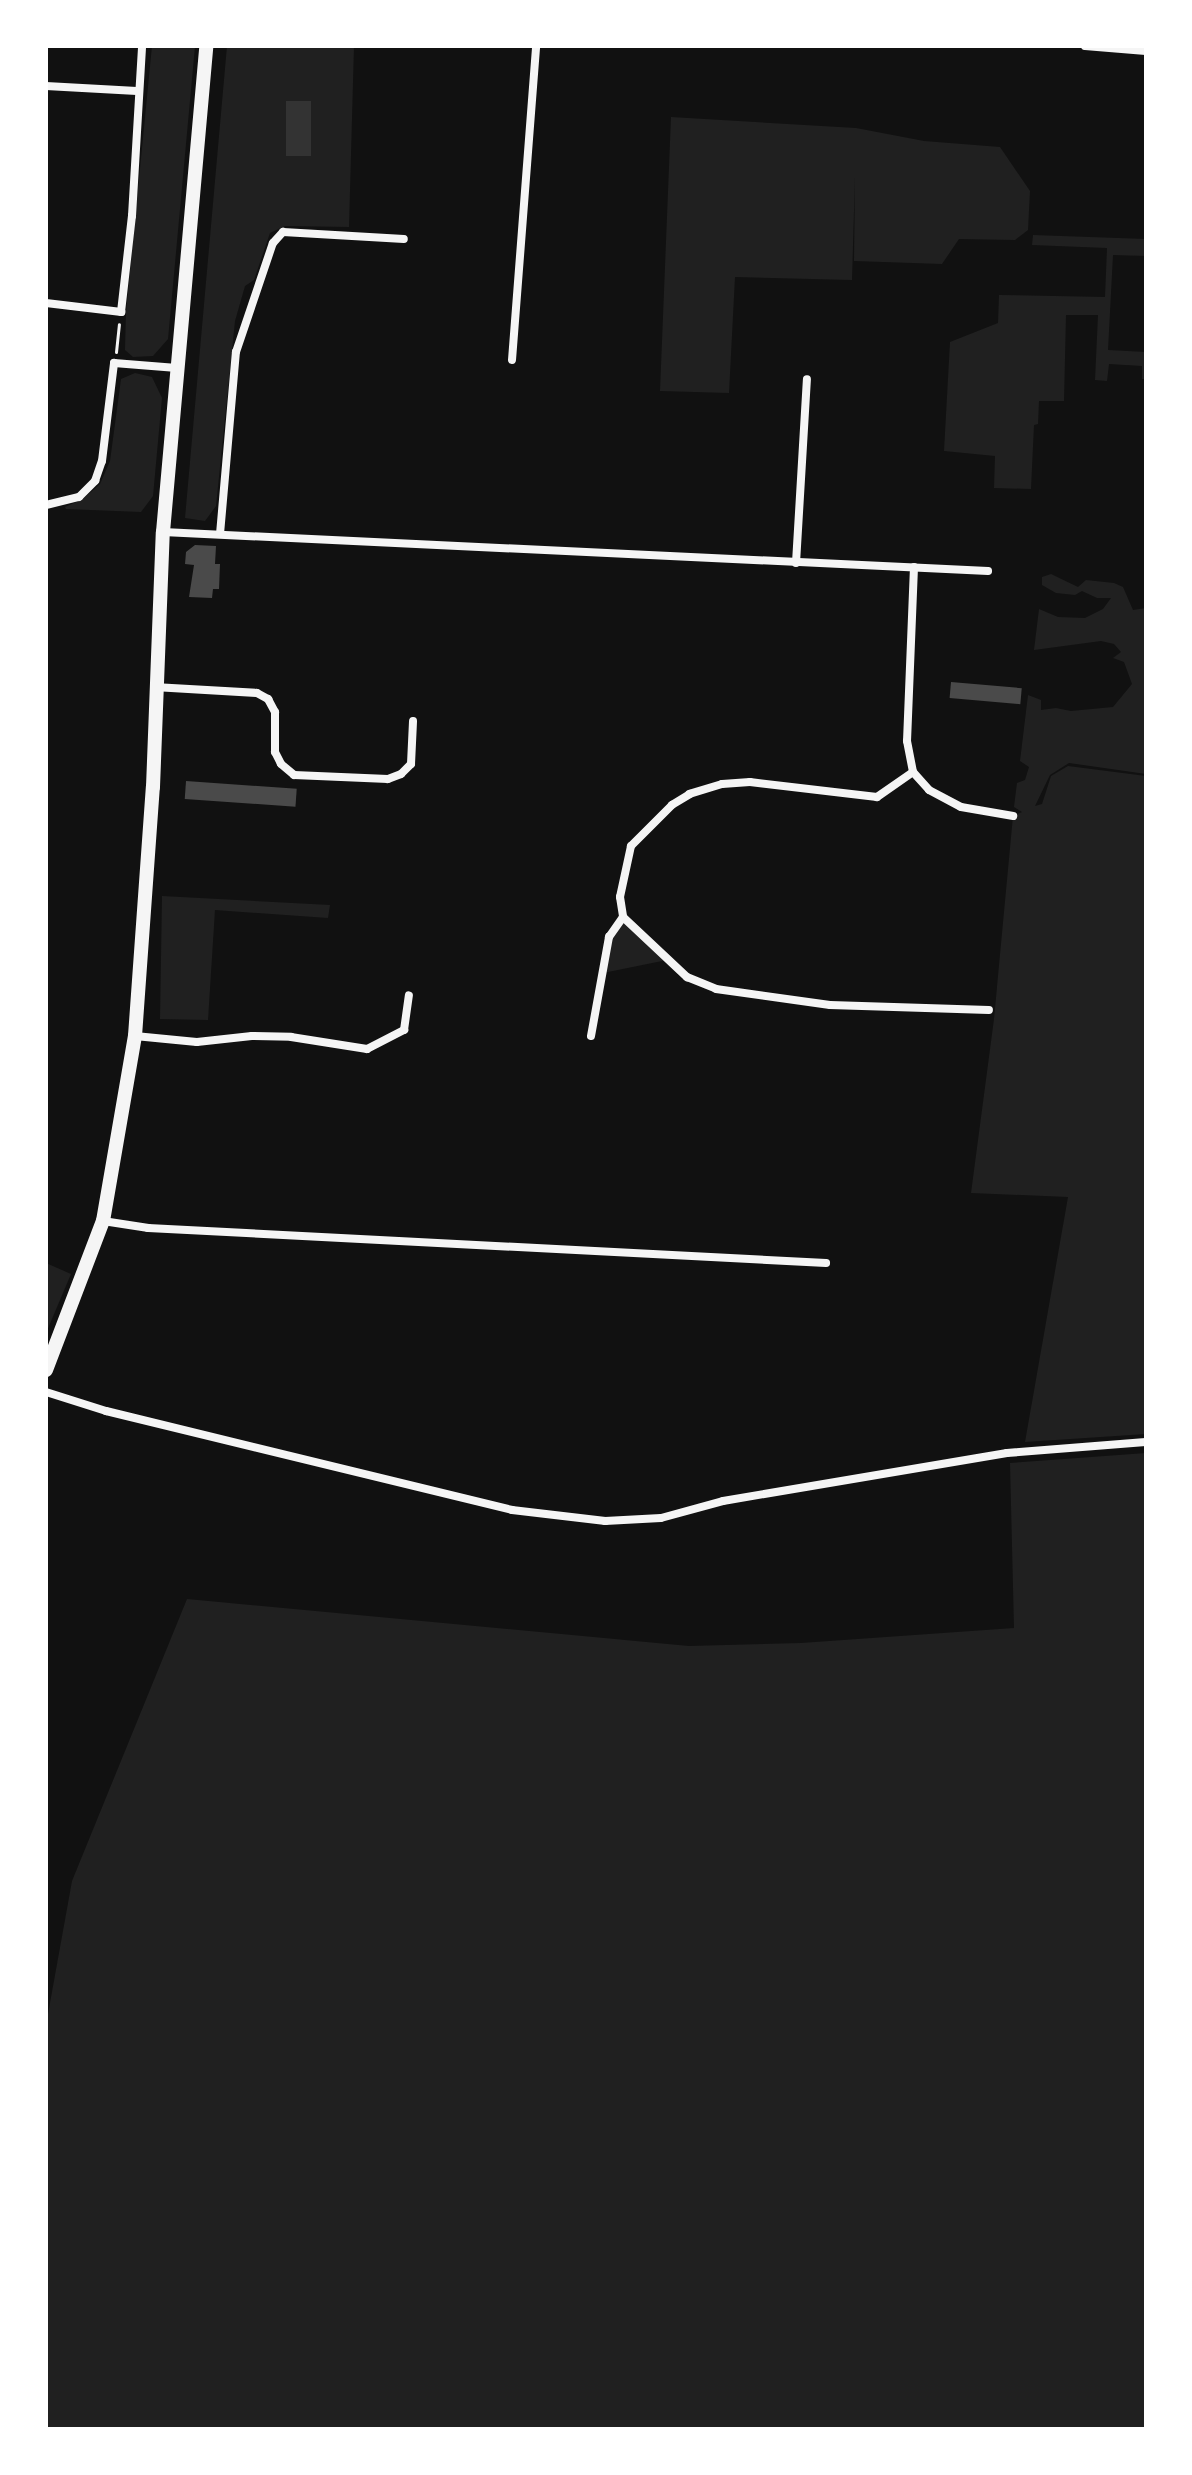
<!DOCTYPE html>
<style>
body{margin:0}
#map{position:relative;width:1192px;height:2475px;overflow:hidden;background:#111;font-family:Lato,sans-serif}
div>[style]{position:absolute}
[style*='--x']{left:calc(var(--x)*1px);top:calc(var(--y)*1px);width:calc(var(--w)*1px);rotate:calc(var(--a)*1deg)}
.green>*{inset:0;background:#202020}
.water>*{inset:0;background:#333;transform-origin:0 0}
.building>*{inset:0;background:#4a4a4a;transform-origin:0 0}
.path>*{height:3px;margin:-1.5px;padding:0 1.5px;transform-origin:1.5px;border-radius:1.5px;background:#f5f5f5}
.minor>*{height:8px;margin:-4px;padding:0 4px;transform-origin:4px;border-radius:4px;background:#f5f5f5}
.secondary>*{height:14px;margin:-7px;padding:0 7px;transform-origin:7px;border-radius:7px;background:#f5f5f5}
span{translate:-50% -50%;white-space:nowrap;text-align:center;line-height:1.15;-webkit-text-stroke:6px #fff;paint-order:stroke}
.frame{position:absolute;inset:0;border:48px solid #fff;pointer-events:none}
</style>
<div id="map">
<div class="green">
<div style="clip-path:polygon(152px 46px,195px 46px,168px 339px,153px 356px,133px 357px,125px 350px,126px 312px)"></div>
<div style="clip-path:polygon(227px 46px,354px 46px,349px 227px,285px 226px,270px 233px,254px 280px,245px 286px,235px 321px,216px 506px,205px 521px,185px 518px)"></div>
<div style="clip-path:polygon(671px 117px,856px 128px,924px 141px,1000px 147px,1030px 191px,1028px 230px,1015px 240px,959px 239px,942px 264px,854px 261px,855px 177px,852px 280px,735px 277px,729px 393px,660px 391px)"></div>
<div style="clip-path:polygon(1033px 235px,1146px 239px,1146px 256px,1113px 255px,1108px 350px,1146px 352px,1146px 379px,1142px 379px,1142px 366px,1109px 364px,1107px 381px,1095px 380px,1098px 315px,1066px 315px,1064px 401px,1039px 401px,1038px 424px,1034px 425px,1031px 489px,994px 488px,995px 456px,944px 451px,950px 342px,998px 323px,999px 295px,1105px 297px,1107px 248px,1032px 245px)"></div>
<div style="clip-path:polygon(135px 373px,152px 377px,162px 398px,153px 496px,141px 512px,66px 509px,65px 507px,83px 499px,100px 484px,110px 461px,121px 379px)"></div>
<div style="clip-path:polygon(1051px 574px,1078px 587px,1086px 580px,1114px 583px,1123px 587px,1133px 610px,1146px 608px,1146px 774px,1069px 763px,1050px 775px,1035px 806px,1042px 804px,1051px 776px,1068px 766px,1146px 776px,1146px 1434px,1025px 1442px,1068px 1197px,971px 1193px,994px 1019px,1013px 816px,1022px 812px,1014px 807px,1017px 783px,1025px 780px,1029px 767px,1020px 761px,1028px 695px,1041px 700px,1041px 710px,1056px 708px,1071px 711px,1113px 707px,1132px 684px,1124px 662px,1113px 658px,1121px 652px,1114px 644px,1101px 641px,1034px 650px,1039px 609px,1058px 617px,1085px 618px,1103px 609px,1111px 598px,1097px 598px,1082px 591px,1075px 595px,1056px 593px,1042px 585px,1042px 577px)"></div>
<div style="clip-path:polygon(162px 896px,330px 905px,328px 918px,215px 910px,208px 1020px,160px 1019px)"></div>
<div style="clip-path:polygon(624px 918px,667px 960px,603px 973px,610px 938px)"></div>
<div style="clip-path:polygon(46px 1263px,71px 1274px,46px 1333px)"></div>
<div style="clip-path:polygon(1146px 1453px,1146px 2429px,46px 2429px,46px 2025px,72px 1881px,187px 1599px,689px 1646px,801px 1643px,1014px 1628px,1010px 1463px)"></div>
</div>
<div class="water">
<div style="left:286px;top:101px;width:25px;height:55px"></div>
</div>
<div class="building">
<div style="clip-path:polygon(195px 545px,216px 546px,215px 564px,220px 564px,219px 589px,213px 589px,212px 598px,189px 597px,194px 565px,185px 564px,186px 552px)"></div>
<div style="left:951px;top:682px;width:71px;height:16px;rotate:5deg"></div>
<div style="left:186px;top:781px;width:111px;height:18px;rotate:4deg"></div>
</div>
<div class="path">
<div style="--x:116;--y:352;--w:28;--a:-84"></div>
</div>
<div class="minor">
<div style="--x:1085;--y:46;--w:61;--a:4.7"></div>
<div style="--x:46;--y:86;--w:91;--a:3.1"></div>
<div style="--x:46;--y:303;--w:76;--a:6.8"></div>
<div style="--x:121;--y:312;--w:97;--a:-83.5"></div>
<div style="--x:132;--y:216;--w:170;--a:-86.6"></div>
<div style="--x:512;--y:360;--w:315;--a:-85.6"></div>
<div style="--x:46;--y:505;--w:34;--a:-14"></div>
<div style="--x:79;--y:497;--w:23;--a:-45"></div>
<div style="--x:95;--y:481;--w:21;--a:-71"></div>
<div style="--x:102;--y:461;--w:99;--a:-83"></div>
<div style="--x:114;--y:363;--w:63;--a:4.5"></div>
<div style="--x:163;--y:532;--w:826;--a:2.71"></div>
<div style="--x:220;--y:534;--w:183;--a:-85"></div>
<div style="--x:236;--y:352;--w:115;--a:-71.3"></div>
<div style="--x:273;--y:243;--w:15;--a:-48"></div>
<div style="--x:283;--y:232;--w:121;--a:3.3"></div>
<div style="--x:796;--y:563;--w:184;--a:-86.6"></div>
<div style="--x:914;--y:567;--w:174;--a:92.3"></div>
<div style="--x:907;--y:741;--w:32;--a:79"></div>
<div style="--x:913;--y:772;--w:44;--a:145.2"></div>
<div style="--x:877;--y:797;--w:128;--a:-173.3"></div>
<div style="--x:750;--y:782;--w:28;--a:176"></div>
<div style="--x:722;--y:784;--w:34;--a:163"></div>
<div style="--x:690;--y:794;--w:21;--a:149"></div>
<div style="--x:672;--y:805;--w:58;--a:135"></div>
<div style="--x:631;--y:846;--w:52;--a:102.2"></div>
<div style="--x:620;--y:897;--w:20;--a:81"></div>
<div style="--x:623;--y:917;--w:88;--a:43.2"></div>
<div style="--x:687;--y:977;--w:31;--a:22"></div>
<div style="--x:716;--y:989;--w:115;--a:8"></div>
<div style="--x:830;--y:1005;--w:159;--a:1.8"></div>
<div style="--x:154;--y:687;--w:103;--a:3.3"></div>
<div style="--x:257;--y:693;--w:13;--a:29"></div>
<div style="--x:268;--y:699;--w:15;--a:62"></div>
<div style="--x:275;--y:712;--w:40;--a:90"></div>
<div style="--x:275;--y:752;--w:13;--a:63"></div>
<div style="--x:281;--y:764;--w:17;--a:40"></div>
<div style="--x:294;--y:775;--w:94;--a:2.4"></div>
<div style="--x:388;--y:779;--w:14;--a:-21"></div>
<div style="--x:401;--y:774;--w:14;--a:-45"></div>
<div style="--x:411;--y:764;--w:43;--a:-87.3"></div>
<div style="--x:913;--y:772;--w:24;--a:48"></div>
<div style="--x:929;--y:790;--w:36;--a:28"></div>
<div style="--x:961;--y:807;--w:53;--a:9.8"></div>
<div style="--x:135;--y:1036;--w:62;--a:5.5"></div>
<div style="--x:197;--y:1042;--w:55;--a:-6.2"></div>
<div style="--x:252;--y:1036;--w:39;--a:1"></div>
<div style="--x:291;--y:1037;--w:77;--a:9"></div>
<div style="--x:367;--y:1049;--w:42;--a:-27.2"></div>
<div style="--x:404;--y:1030;--w:35;--a:-82"></div>
<div style="--x:591;--y:1036;--w:101;--a:-79.7"></div>
<div style="--x:609;--y:937;--w:24;--a:-55"></div>
<div style="--x:103;--y:1221;--w:46;--a:8.8"></div>
<div style="--x:148;--y:1228;--w:679;--a:2.96"></div>
<div style="--x:46;--y:1392;--w:63;--a:17.6"></div>
<div style="--x:106;--y:1411;--w:418;--a:13.7"></div>
<div style="--x:512;--y:1510;--w:94;--a:6.7"></div>
<div style="--x:605;--y:1521;--w:56;--a:-3.1"></div>
<div style="--x:661;--y:1518;--w:64;--a:-15.3"></div>
<div style="--x:723;--y:1501;--w:288;--a:-9.6"></div>
<div style="--x:1007;--y:1453;--w:139;--a:-4.5"></div>
</div>
<div class="secondary">
<div style="--x:46;--y:1370;--w:160;--a:-69.1"></div>
<div style="--x:103;--y:1221;--w:188;--a:-80.2"></div>
<div style="--x:135;--y:1036;--w:250;--a:-85.9"></div>
<div style="--x:153;--y:787;--w:255;--a:-87.8"></div>
<div style="--x:163;--y:532;--w:488;--a:-84.9"></div>
</div>
<div class="frame"></div>
</div>
